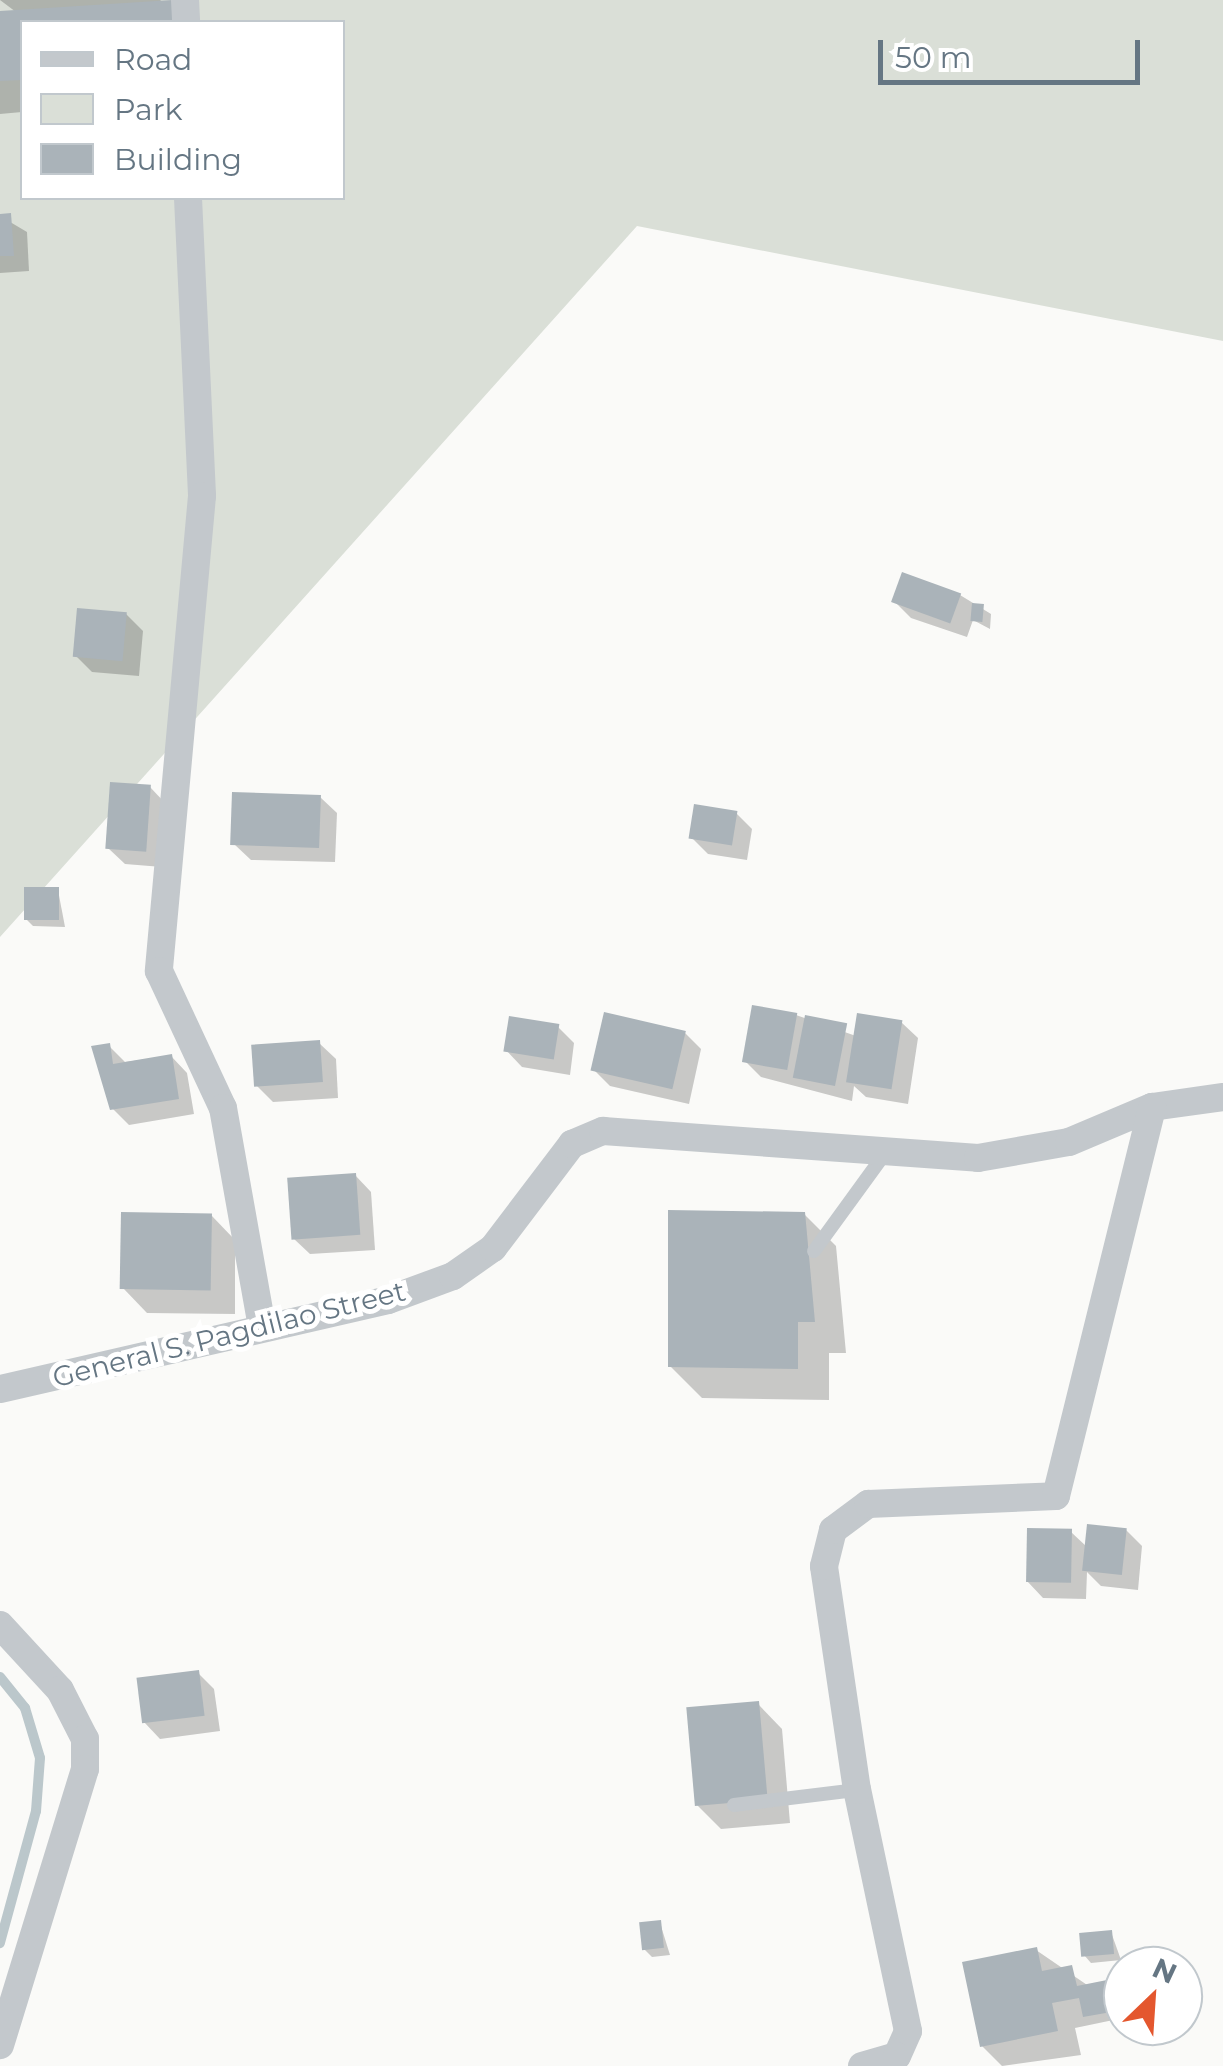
<!DOCTYPE html>
<style>
body{margin:0}
#map{position:relative;width:1223px;height:2066px;overflow:hidden;background:#fafaf8;font-family:Montserrat,sans-serif}
div>[style]{position:absolute}
[style*='--x']{left:calc(var(--x)*1px);top:calc(var(--y)*1px);width:calc(var(--w)*1px);rotate:calc(var(--a)*1deg)}
.green>*{inset:0;background:#dadfd7}
.shadow>*{inset:0;background:#0003}
.stream>*{height:10px;margin:-5px;padding:0 5px;transform-origin:5px;border-radius:5px;background:#bbc7cb}
.building>*{inset:0;background:#aab3b9;transform-origin:0 0}
.lane>*{height:14px;margin:-7px;padding:0 7px;transform-origin:7px;border-radius:7px;background:#c3c8cc}
.street>*{height:28px;margin:-14px;padding:0 14px;transform-origin:14px;border-radius:14px;background:#c3c8cc}
span{translate:-50% -50%;white-space:nowrap;text-align:center;line-height:1.15;-webkit-text-stroke:10px #fff;paint-order:stroke}
.street-label{font-size:28px;color:#657683}
.legend{position:absolute;left:20px;top:20px;width:325px;height:180px;box-sizing:border-box;background:#fff;border:2px solid #c1c8cd;margin:0;padding:12px 18px;list-style:none;font-size:30px;color:#657683}
.legend li{display:flex;align-items:center;gap:20px;height:50px}
.legend b{width:50px;border:2px solid #c1c8cd}
.north{position:absolute;left:1103px;top:1946px;width:100px;height:100px;box-sizing:border-box;background:#fff;border:2px solid #c1c8cd;border-radius:50%;rotate:25deg;font-size:28px;font-weight:700;line-height:40px;text-align:center;color:#657683}
.north::after{content:'';display:block;margin:auto;width:35px;height:45px;background:#e4572e;clip-path:polygon(50% 0,100% 100%,50% 72%,0 100%)}
.scale{position:absolute;left:878px;top:40px;width:262px;height:45px;box-sizing:border-box;border:5px solid #657683;border-top:0;padding-left:12px;font-size:30px;line-height:35px;white-space:nowrap;color:#657683;-webkit-text-stroke:8px #fff;paint-order:stroke}
</style>
<div id="map">
<div class="green">
<div style="clip-path:polygon(evenodd,0 0,1223px 0,1223px 341px,637px 226px,0 937px,0 0,22px 22px,342px 22px,342px 198px,22px 198px,22px 22px)"></div>
</div>
<div class="shadow">
<div style="clip-path:polygon(0 0,160px 0,192px 22px,22px 22px,22px 112px,0 114px,0 13px,16px 12px)"></div>
<div style="clip-path:polygon(0 216px,27px 232px,29px 271px,0 273px)"></div>
<div style="clip-path:polygon(960px 595px,991px 614px,990px 629px,973px 620px,967px 637px,911px 618px,895px 602px)"></div>
<div style="clip-path:polygon(126px 614px,143px 631px,139px 676px,92px 672px,76px 656px)"></div>
<div style="clip-path:polygon(150px 787px,166px 804px,162px 867px,125px 864px,108px 848px)"></div>
<div style="clip-path:polygon(320px 797px,337px 813px,335px 862px,251px 860px,234px 844px)"></div>
<div style="clip-path:polygon(736px 813px,752px 829px,747px 860px,708px 854px,692px 838px)"></div>
<div style="clip-path:polygon(58px 890px,65px 927px,33px 926px,26px 919px)"></div>
<div style="clip-path:polygon(796px 1015px,856px 1036px,901px 1022px,918px 1038px,908px 1104px,866px 1097px,854px 1086px,852px 1101px,761px 1077px,745px 1061px)"></div>
<div style="clip-path:polygon(558px 1027px,574px 1043px,570px 1075px,522px 1067px,506px 1050px)"></div>
<div style="clip-path:polygon(685px 1033px,701px 1049px,689px 1104px,610px 1086px,594px 1070px)"></div>
<div style="clip-path:polygon(319px 1043px,336px 1059px,338px 1098px,273px 1102px,257px 1086px)"></div>
<div style="clip-path:polygon(109px 1046px,125px 1062px,171px 1056px,187px 1073px,194px 1114px,129px 1125px,113px 1109px)"></div>
<div style="clip-path:polygon(355px 1175px,371px 1192px,375px 1250px,310px 1254px,293px 1238px)"></div>
<div style="clip-path:polygon(804px 1214px,836px 1246px,846px 1353px,829px 1353px,829px 1400px,702px 1398px,670px 1366px)"></div>
<div style="clip-path:polygon(211px 1215px,235px 1240px,235px 1314px,147px 1313px,123px 1288px)"></div>
<div style="clip-path:polygon(1126px 1530px,1142px 1546px,1138px 1590px,1101px 1586px,1087px 1572px,1086px 1599px,1043px 1598px,1027px 1581px,1071px 1532px,1087px 1547px)"></div>
<div style="clip-path:polygon(198px 1673px,214px 1689px,220px 1731px,160px 1739px,144px 1722px)"></div>
<div style="clip-path:polygon(758px 1704px,782px 1729px,790px 1823px,721px 1829px,697px 1805px)"></div>
<div style="clip-path:polygon(660px 1923px,670px 1955px,652px 1957px,644px 1949px)"></div>
<div style="clip-path:polygon(1111px 1932px,1121px 1960px,1091px 1963px,1084px 1955px)"></div>
<div style="clip-path:polygon(1036px 1950px,1093px 1989px,1111px 1982px,1123px 2018px,1075px 2028px,1081px 2055px,1002px 2066px,982px 2046px)"></div>
</div>
<div class="stream">
<div style="--x:0;--y:1677;--w:40;--a:51"></div>
<div style="--x:25;--y:1708;--w:52;--a:73.3"></div>
<div style="--x:40;--y:1758;--w:53;--a:94.3"></div>
<div style="--x:36;--y:1811;--w:137;--a:105.3"></div>
</div>
<div class="building">
<div style="clip-path:polygon(172px 0,174px 22px,22px 22px,22px 80px,0 81px,0 11px)"></div>
<div style="clip-path:polygon(11px 213px,14px 256px,0 256px,0 214px)"></div>
<div style="left:902px;top:572px;width:63px;height:32px;rotate:20deg"></div>
<div style="left:972px;top:603px;width:12px;height:18px;rotate:5deg"></div>
<div style="left:77px;top:608px;width:50px;height:49px;rotate:5deg"></div>
<div style="left:110px;top:782px;width:41px;height:67px;rotate:4deg"></div>
<div style="left:232px;top:792px;width:89px;height:53px;rotate:2deg"></div>
<div style="left:694px;top:804px;width:44px;height:35px;rotate:9deg"></div>
<div style="left:24px;top:887px;width:35px;height:33px"></div>
<div style="left:752px;top:1005px;width:46px;height:58px;rotate:10deg"></div>
<div style="left:604px;top:1012px;width:84px;height:60px;rotate:13deg"></div>
<div style="left:857px;top:1013px;width:46px;height:70px;rotate:9deg"></div>
<div style="left:805px;top:1015px;width:43px;height:64px;rotate:11deg"></div>
<div style="left:509px;top:1016px;width:51px;height:36px;rotate:9deg"></div>
<div style="left:320px;top:1040px;width:42px;height:69px;rotate:86deg"></div>
<div style="clip-path:polygon(110px 1043px,113px 1064px,172px 1054px,179px 1099px,110px 1110px,91px 1046px)"></div>
<div style="left:356px;top:1173px;width:62px;height:69px;rotate:86deg"></div>
<div style="clip-path:polygon(668px 1210px,805px 1212px,815px 1322px,798px 1322px,798px 1369px,668px 1367px)"></div>
<div style="left:121px;top:1212px;width:91px;height:77px;rotate:1deg"></div>
<div style="left:1087px;top:1524px;width:40px;height:47px;rotate:6deg"></div>
<div style="left:1027px;top:1528px;width:45px;height:54px;rotate:1deg"></div>
<div style="left:199px;top:1670px;width:46px;height:63px;rotate:83deg"></div>
<div style="left:759px;top:1701px;width:99px;height:73px;rotate:85deg"></div>
<div style="left:661px;top:1920px;width:28px;height:22px;rotate:84deg"></div>
<div style="left:1112px;top:1930px;width:24px;height:33px;rotate:85deg"></div>
<div style="clip-path:polygon(1037px 1947px,1042px 1971px,1072px 1965px,1077px 1986px,1112px 1979px,1117px 2011px,1083px 2017px,1079px 1998px,1052px 2003px,1058px 2031px,980px 2047px,962px 1962px)"></div>
</div>
<div class="lane">
<div style="--x:814;--y:1251;--w:117;--a:-54"></div>
<div style="--x:734;--y:1805;--w:124;--a:-7"></div>
</div>
<div class="street">
<div style="--x:185;--y:0;--w:22;--a:87"></div>
<div style="--x:188;--y:198;--w:298;--a:87.3"></div>
<div style="--x:202;--y:496;--w:477;--a:95.2"></div>
<div style="--x:159;--y:971;--w:151;--a:65"></div>
<div style="--x:223;--y:1108;--w:222;--a:79.9"></div>
<div style="--x:0;--y:1389;--w:398;--a:-12.9"></div>
<div style="--x:388;--y:1300;--w:69;--a:-20.3"></div>
<div style="--x:453;--y:1276;--w:49;--a:-35"></div>
<div style="--x:493;--y:1248;--w:131;--a:-52.8"></div>
<div style="--x:572;--y:1144;--w:34;--a:-23"></div>
<div style="--x:603;--y:1131;--w:376;--a:4.1"></div>
<div style="--x:978;--y:1158;--w:92;--a:-10"></div>
<div style="--x:1069;--y:1142;--w:90;--a:-22.9"></div>
<div style="--x:1152;--y:1107;--w:72;--a:-8"></div>
<div style="--x:0;--y:1625;--w:88;--a:47.3"></div>
<div style="--x:60;--y:1690;--w:55;--a:63"></div>
<div style="--x:85;--y:1739;--w:30;--a:90"></div>
<div style="--x:85;--y:1769;--w:289;--a:107.1"></div>
<div style="--x:862;--y:2066;--w:36;--a:-16"></div>
<div style="--x:897;--y:2056;--w:27;--a:-66"></div>
<div style="--x:908;--y:2031;--w:246;--a:-101.9"></div>
<div style="--x:857;--y:1790;--w:226;--a:-98.4"></div>
<div style="--x:824;--y:1566;--w:37;--a:-76"></div>
<div style="--x:833;--y:1530;--w:44;--a:-36.6"></div>
<div style="--x:868;--y:1504;--w:188;--a:-2.4"></div>
<div style="--x:1056;--y:1496;--w:401;--a:-76.1"></div>
</div>
<div class="street-label">
<span style="left:229px;top:1334px;rotate:-14deg">General S. Pagdilao Street</span>
</div>
<ul class="legend">
<li><b style="height:12px;background:#c3c8cc"></b>Road</li>
<li><b style="height:28px;background:#dadfd7"></b>Park</li>
<li><b style="height:28px;background:#aab3b9"></b>Building</li>
</ul>
<div class="north">N</div>
<div class="scale">50 m</div>
</div>
